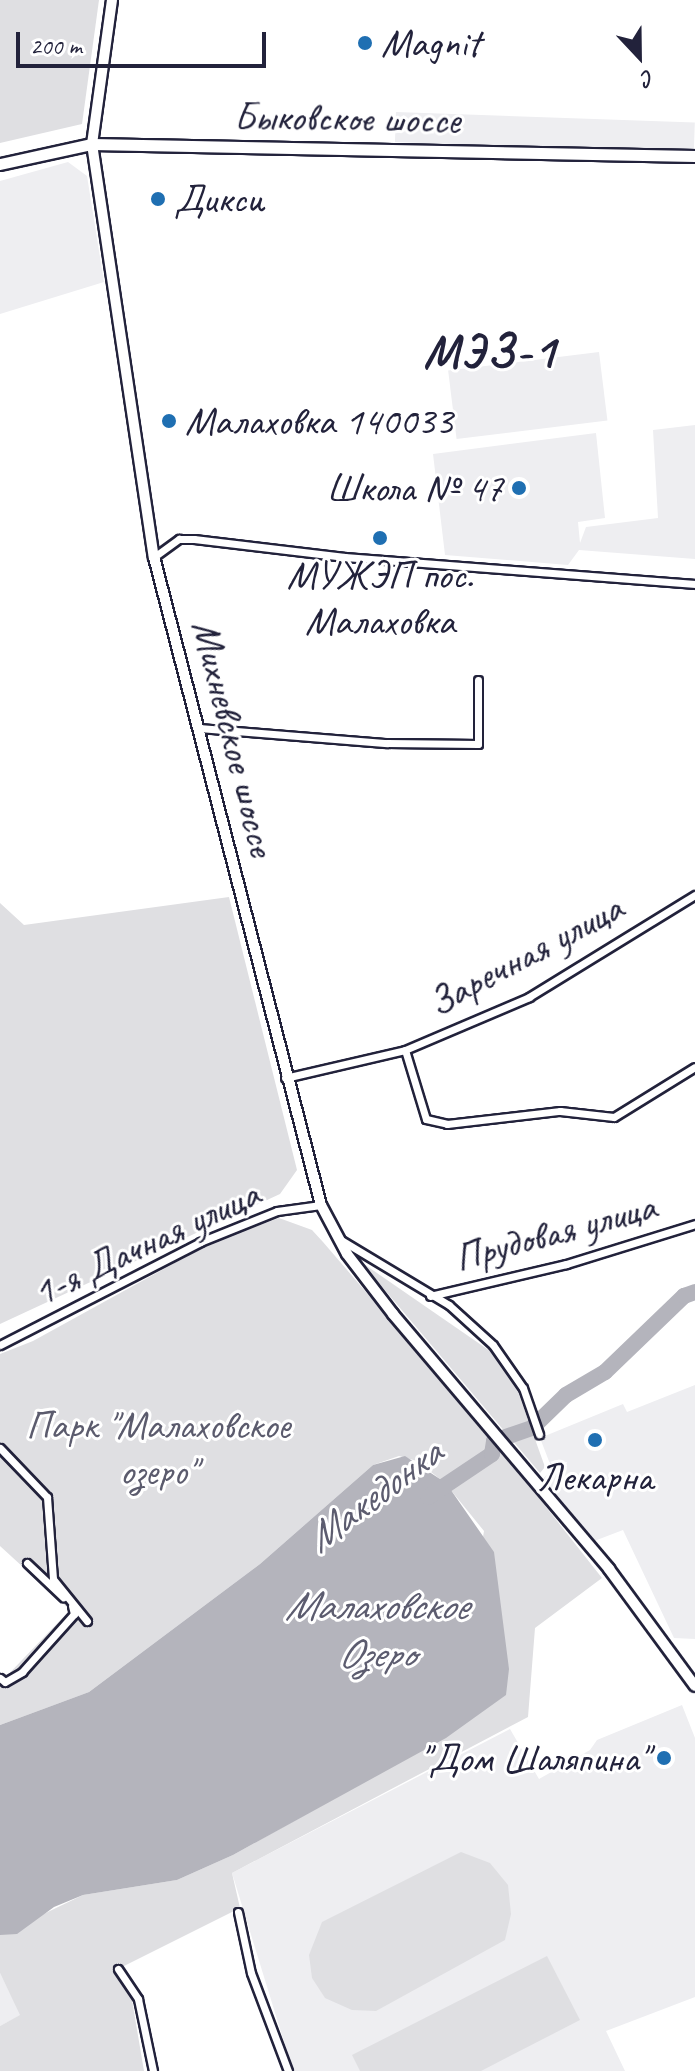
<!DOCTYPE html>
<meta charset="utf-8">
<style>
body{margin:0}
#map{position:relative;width:695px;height:2071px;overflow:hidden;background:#fff;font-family:Caveat,sans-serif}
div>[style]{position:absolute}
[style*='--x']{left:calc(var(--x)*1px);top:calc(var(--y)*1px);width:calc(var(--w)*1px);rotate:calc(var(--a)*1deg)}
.built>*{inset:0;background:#eeeef1;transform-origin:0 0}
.green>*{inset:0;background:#dfdfe2}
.water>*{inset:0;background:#b4b4bc}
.river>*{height:16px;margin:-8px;padding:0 8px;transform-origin:8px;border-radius:8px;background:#b4b4bc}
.roads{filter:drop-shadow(2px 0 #22223b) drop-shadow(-2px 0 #22223b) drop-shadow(0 2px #22223b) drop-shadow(0 -2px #22223b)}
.street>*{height:7px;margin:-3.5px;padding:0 3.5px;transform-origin:3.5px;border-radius:3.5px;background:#fff}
.secondary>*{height:10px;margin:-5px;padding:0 5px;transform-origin:5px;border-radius:5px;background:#fff}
.primary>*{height:11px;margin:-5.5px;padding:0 5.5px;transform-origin:5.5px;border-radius:5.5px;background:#fff}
.dots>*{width:22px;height:22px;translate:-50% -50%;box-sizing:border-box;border:4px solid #fff;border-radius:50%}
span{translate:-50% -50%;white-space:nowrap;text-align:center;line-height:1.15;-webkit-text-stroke:6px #fff;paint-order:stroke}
.poi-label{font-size:40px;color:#22223b}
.left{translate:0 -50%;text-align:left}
.right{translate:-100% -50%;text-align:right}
.street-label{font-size:40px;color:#22223b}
.park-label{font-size:40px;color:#5b5b6d}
.water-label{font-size:42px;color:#5c5c6f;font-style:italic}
.district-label{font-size:48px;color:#22223b;font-weight:700;letter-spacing:2px}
.north{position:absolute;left:599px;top:16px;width:80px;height:80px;-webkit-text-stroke:6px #fff;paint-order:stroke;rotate:158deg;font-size:22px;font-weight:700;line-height:32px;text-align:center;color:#22223b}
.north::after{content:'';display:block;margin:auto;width:28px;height:36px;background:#22223b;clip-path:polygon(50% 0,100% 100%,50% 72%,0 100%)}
.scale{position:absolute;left:16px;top:32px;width:250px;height:36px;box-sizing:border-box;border:4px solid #22223b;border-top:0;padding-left:10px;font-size:24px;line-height:28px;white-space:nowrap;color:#22223b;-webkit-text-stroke:6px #fff;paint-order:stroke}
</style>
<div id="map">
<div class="built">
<div style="left:396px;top:112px;width:299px;height:30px;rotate:2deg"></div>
<div style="clip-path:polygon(68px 162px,87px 176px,104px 282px,0 314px,0 181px)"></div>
<div style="left:599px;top:352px;width:69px;height:152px;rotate:83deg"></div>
<div style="clip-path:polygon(695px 425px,695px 559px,579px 550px,568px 565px,445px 555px,433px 454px,596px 433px,605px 518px,578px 522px,580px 543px,586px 527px,658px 518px,653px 430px)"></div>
<div style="clip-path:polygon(695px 1385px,695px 1639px,674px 1638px,623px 1530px,589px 1543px,542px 1480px,552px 1469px,540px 1438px,623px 1404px,627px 1412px)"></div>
<div style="clip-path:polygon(682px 1705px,695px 1738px,695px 1997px,606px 2031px,625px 2071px,293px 2071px,232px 1873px,510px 1729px,539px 1779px,590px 1750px,597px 1740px)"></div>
<div style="clip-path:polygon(0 1973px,21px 2015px,0 2026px)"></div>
</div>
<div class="green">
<div style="clip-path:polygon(0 0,99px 0,82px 124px,0 143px)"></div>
<div style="clip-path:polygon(229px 897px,297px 1170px,280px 1194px,0 1324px,0 903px,24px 925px)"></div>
<div style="clip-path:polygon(279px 1218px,312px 1230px,323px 1242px,494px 1441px,602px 1578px,535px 1628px,528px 1717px,232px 1873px,240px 1908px,118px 1969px,132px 2000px,144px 2071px,0 2071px,0 2026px,20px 2015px,0 1973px,0 1935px,83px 1895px,177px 1880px,233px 1855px,450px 1734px,484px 1531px,445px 1483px,417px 1461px,399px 1456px,373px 1465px,260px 1564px,89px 1692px,0 1725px,0 1683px,70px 1610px,0 1546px,0 1354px,33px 1341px,211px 1243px)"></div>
<div style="clip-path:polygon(361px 1262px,490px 1351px,518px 1392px,545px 1467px,540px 1473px)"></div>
<div style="clip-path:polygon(461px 1852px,490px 1863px,508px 1885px,511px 1914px,505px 1940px,376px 2011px,352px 2010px,325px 1998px,312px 1978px,309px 1955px,322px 1922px)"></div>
<div style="clip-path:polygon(547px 1956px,580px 2020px,481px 2071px,360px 2071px,352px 2055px)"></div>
</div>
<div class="water">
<div style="clip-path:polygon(405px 1456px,446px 1483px,494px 1552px,509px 1669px,506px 1695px,446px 1738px,233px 1855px,177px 1880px,83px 1895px,54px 1907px,17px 1934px,0 1935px,0 1725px,89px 1692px,260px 1564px,373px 1465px)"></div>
</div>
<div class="river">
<div style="--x:428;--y:1497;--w:77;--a:-33.9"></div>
<div style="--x:492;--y:1454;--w:13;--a:-81"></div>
<div style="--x:494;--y:1441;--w:40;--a:-18.9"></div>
<div style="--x:532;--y:1428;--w:47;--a:-44.1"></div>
<div style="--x:566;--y:1395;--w:45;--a:-30.5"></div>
<div style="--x:605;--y:1372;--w:110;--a:-43.9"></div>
<div style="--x:684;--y:1296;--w:12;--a:-20"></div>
</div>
<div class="roads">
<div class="street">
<div style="--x:154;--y:557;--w:31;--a:-36"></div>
<div style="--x:179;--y:539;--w:15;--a:0"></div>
<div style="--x:194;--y:539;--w:152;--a:6.8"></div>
<div style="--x:345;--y:557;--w:351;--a:4.4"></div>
<div style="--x:199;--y:728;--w:189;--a:4.6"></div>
<div style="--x:387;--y:743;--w:91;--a:0.6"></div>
<div style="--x:478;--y:744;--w:64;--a:-90"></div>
<div style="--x:405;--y:1050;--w:72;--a:73.1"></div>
<div style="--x:426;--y:1119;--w:22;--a:13"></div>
<div style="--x:447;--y:1124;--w:114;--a:-6.6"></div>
<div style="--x:560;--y:1111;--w:54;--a:6.3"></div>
<div style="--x:614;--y:1117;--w:95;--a:-31.7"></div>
<div style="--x:285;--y:1078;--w:123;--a:-13.1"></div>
<div style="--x:405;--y:1050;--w:135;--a:-23.1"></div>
<div style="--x:529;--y:997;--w:195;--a:-31.6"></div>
<div style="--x:341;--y:1240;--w:126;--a:31"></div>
<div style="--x:449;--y:1305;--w:59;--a:42.3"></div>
<div style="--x:493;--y:1345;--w:52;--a:55.1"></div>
<div style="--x:523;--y:1388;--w:49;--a:70.8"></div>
<div style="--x:430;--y:1296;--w:140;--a:-13.2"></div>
<div style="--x:566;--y:1264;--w:135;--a:-17.2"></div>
<div style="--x:0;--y:1345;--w:225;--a:-27.2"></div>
<div style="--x:200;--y:1242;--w:83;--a:-21.9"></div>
<div style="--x:277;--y:1211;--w:44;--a:-7.8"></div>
<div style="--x:0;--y:1448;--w:68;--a:46.2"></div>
<div style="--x:47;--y:1497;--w:82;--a:85.8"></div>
<div style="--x:53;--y:1579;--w:54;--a:51"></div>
<div style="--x:27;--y:1563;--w:50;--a:43.4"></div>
<div style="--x:0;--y:1678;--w:6;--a:39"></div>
<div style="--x:5;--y:1682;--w:20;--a:-30"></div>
<div style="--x:22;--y:1672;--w:78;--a:-48.1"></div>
<div style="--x:74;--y:1614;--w:8;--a:-104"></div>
<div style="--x:238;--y:1912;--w:62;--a:78"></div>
<div style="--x:251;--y:1973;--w:105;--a:69.3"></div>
<div style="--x:118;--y:1969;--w:36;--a:56"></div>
<div style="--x:138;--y:1999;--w:74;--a:78.2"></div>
</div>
<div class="secondary">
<div style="--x:112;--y:0;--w:145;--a:97.9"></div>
<div style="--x:92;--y:144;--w:418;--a:81.5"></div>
<div style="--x:154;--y:557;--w:669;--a:75.55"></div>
<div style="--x:321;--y:1205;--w:55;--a:62"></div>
<div style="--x:347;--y:1254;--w:76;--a:52.5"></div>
<div style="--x:393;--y:1314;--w:334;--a:49.7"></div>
<div style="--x:609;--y:1569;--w:145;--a:53.7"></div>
</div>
<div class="primary">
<div style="--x:0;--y:164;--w:94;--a:-12.3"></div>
<div style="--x:92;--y:144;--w:603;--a:1.14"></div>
</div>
</div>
<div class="dots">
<div style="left:365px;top:43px;background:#1f6fb2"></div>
<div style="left:158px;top:199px;background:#1f6fb2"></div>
<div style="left:169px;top:421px;background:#1f6fb2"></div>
<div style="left:519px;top:488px;background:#1f6fb2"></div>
<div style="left:380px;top:538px;background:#1f6fb2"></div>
<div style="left:595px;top:1440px;background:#1f6fb2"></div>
<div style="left:664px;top:1758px;background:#1f6fb2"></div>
</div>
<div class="poi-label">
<span class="left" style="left:381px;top:43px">Magnit</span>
<span class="left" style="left:174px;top:199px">Дикси</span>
<span class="left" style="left:185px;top:421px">Малаховка 140033</span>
<span class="right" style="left:503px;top:488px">Школа № 47</span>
<span style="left:380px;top:598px">МУЖЭП пос.<br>Малаховка</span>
<span style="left:595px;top:1477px">Лекарна</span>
<span class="right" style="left:648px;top:1758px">"Дом Шаляпина"</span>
</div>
<div class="street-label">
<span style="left:347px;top:118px;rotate:1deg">Быковское шоссе</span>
<span style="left:234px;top:738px;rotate:76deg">Михневское шоссе</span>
<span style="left:525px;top:955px;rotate:-28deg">Заречная улица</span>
<span style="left:555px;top:1232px;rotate:-15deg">Прудовая улица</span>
<span style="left:146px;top:1243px;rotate:-25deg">1-я Дачная улица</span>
</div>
<div class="park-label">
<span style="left:158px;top:1448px">Парк "Малаховское<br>озеро"</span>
</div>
<div class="water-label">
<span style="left:374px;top:1496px;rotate:-37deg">Македонка</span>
<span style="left:376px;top:1630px">Малаховское<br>Озеро</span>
</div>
<div class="district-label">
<span style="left:490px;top:352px">МЭЗ-1</span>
</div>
<div class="north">С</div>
<div class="scale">200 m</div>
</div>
